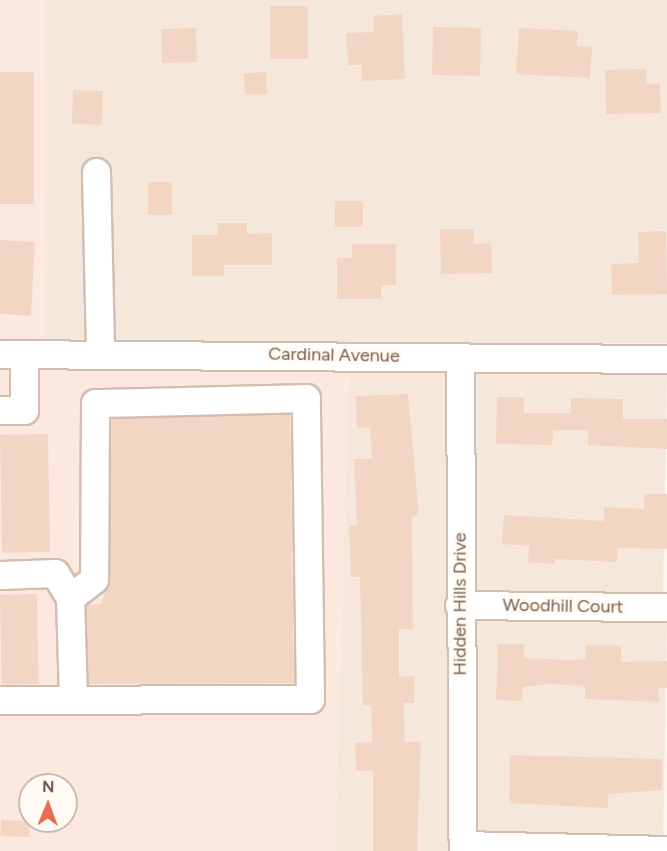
<!DOCTYPE html>
<style>
body{margin:0}
#map{position:relative;width:667px;height:851px;overflow:hidden;background:#fdf6ec;font-family:Figtree,sans-serif}
div>[style]{position:absolute}
[style*='--x']{left:calc(var(--x)*1px);top:calc(var(--y)*1px);width:calc(var(--w)*1px);rotate:calc(var(--a)*1deg)}
.residential>*{inset:0;background:#f5e8da;transform-origin:0 0}
.commercial>*{inset:0;background:#fde8e0;transform-origin:0 0}
.building>*{inset:0;background:#f3d5c3;transform-origin:0 0}
.roads{filter:drop-shadow(2px 0 #d1beb0) drop-shadow(-2px 0 #d1beb0) drop-shadow(0 2px #d1beb0) drop-shadow(0 -2px #d1beb0)}
.minor>*{height:27px;margin:-13.5px;padding:0 13.5px;transform-origin:13.5px;border-radius:13.5px;background:#fff}
span{translate:-50% -50%;white-space:nowrap;text-align:center;line-height:1.15;-webkit-text-stroke:6px #fffaf3;paint-order:stroke}
.street-label{font-size:18px;color:#7a5c4d}
.north{position:absolute;left:18px;top:773px;width:60px;height:60px;box-sizing:border-box;background:#fffaf3;border:2px solid #cabbb1;border-radius:50%;rotate:1deg;font-size:16px;font-weight:700;line-height:24px;text-align:center;color:#7a5c4d}
.north::after{content:'';display:block;margin:auto;width:21px;height:27px;background:#e76f51;clip-path:polygon(50% 0,100% 100%,50% 72%,0 100%)}
</style>
<div id="map">
<div class="residential">
<div style="left:45px;top:0;width:622px;height:343px"></div>
<div style="clip-path:polygon(349px 366px,449px 369px,453px 851px,335px 851px)"></div>
<div style="left:470px;top:369px;width:197px;height:224px;rotate:1deg"></div>
<div style="left:469px;top:616px;width:198px;height:218px;rotate:1deg"></div>
</div>
<div class="commercial">
<div style="left:0;top:0;width:45px;height:343px"></div>
<div style="clip-path:polygon(evenodd,0 366px,349px 366px,335px 851px,0 851px,0 366px,30px 785px,66px 785px,66px 821px,30px 821px,30px 785px)"></div>
</div>
<div class="building">
<div style="left:270px;top:6px;width:38px;height:53px"></div>
<div style="clip-path:polygon(402px 14px,405px 79px,362px 81px,362px 65px,348px 65px,346px 33px,374px 32px,373px 16px)"></div>
<div style="left:433px;top:27px;width:48px;height:48px;rotate:1deg"></div>
<div style="left:196px;top:28px;width:34px;height:35px;rotate:88deg"></div>
<div style="clip-path:polygon(519px 28px,578px 31px,577px 46px,592px 47px,590px 78px,516px 74px)"></div>
<div style="clip-path:polygon(646px 69px,646px 84px,660px 83px,661px 113px,606px 114px,605px 70px)"></div>
<div style="left:34px;top:72px;width:132px;height:34px;rotate:90deg"></div>
<div style="left:266px;top:72px;width:22px;height:22px;rotate:87deg"></div>
<div style="left:73px;top:90px;width:30px;height:34px;rotate:2deg"></div>
<div style="left:148px;top:182px;width:24px;height:33px"></div>
<div style="left:335px;top:201px;width:28px;height:26px"></div>
<div style="clip-path:polygon(218px 223px,247px 223px,247px 234px,272px 233px,272px 265px,224px 265px,224px 276px,192px 276px,192px 235px,218px 235px)"></div>
<div style="clip-path:polygon(440px 229px,474px 229px,474px 244px,491px 243px,492px 273px,441px 274px)"></div>
<div style="clip-path:polygon(666px 231px,667px 294px,612px 295px,611px 264px,639px 263px,638px 232px)"></div>
<div style="left:0;top:240px;width:35px;height:74px;rotate:3deg"></div>
<div style="clip-path:polygon(352px 244px,396px 244px,396px 285px,381px 285px,381px 299px,337px 299px,337px 258px,352px 258px)"></div>
<div style="clip-path:polygon(408px 394px,419px 515px,412px 516px,413px 629px,399px 629px,399px 677px,414px 676px,414px 703px,404px 703px,405px 742px,421px 742px,417px 851px,373px 851px,373px 771px,356px 771px,355px 743px,372px 742px,371px 705px,363px 705px,360px 577px,351px 577px,349px 525px,357px 525px,354px 459px,372px 459px,370px 427px,357px 428px,356px 396px)"></div>
<div style="clip-path:polygon(497px 397px,524px 397px,524px 413px,571px 413px,571px 398px,623px 399px,623px 419px,667px 419px,667px 449px,588px 445px,588px 430px,553px 430px,552px 445px,496px 444px)"></div>
<div style="clip-path:polygon(290px 414px,294px 683px,88px 684px,86px 605px,101px 604px,110px 579px,111px 418px)"></div>
<div style="left:48px;top:434px;width:118px;height:48px;rotate:89deg"></div>
<div style="clip-path:polygon(644px 494px,667px 494px,667px 549px,618px 548px,617px 562px,555px 559px,555px 564px,528px 562px,529px 546px,502px 544px,504px 515px,604px 521px,604px 507px,644px 509px)"></div>
<div style="left:37px;top:594px;width:90px;height:37px;rotate:89deg"></div>
<div style="clip-path:polygon(498px 644px,524px 644px,524px 658px,569px 660px,586px 659px,586px 645px,621px 646px,621px 662px,667px 661px,667px 688px,658px 688px,659px 702px,585px 699px,585px 686px,549px 684px,523px 687px,522px 701px,496px 700px)"></div>
<div style="clip-path:polygon(510px 755px,662px 759px,662px 790px,608px 794px,608px 808px,509px 803px)"></div>
<div style="left:1px;top:820px;width:29px;height:16px;rotate:2deg"></div>
</div>
<div class="roads">
<div class="minor">
<div style="--x:96;--y:172;--w:182;--a:88.7"></div>
<div style="--x:0;--y:354;--w:667;--a:0.43"></div>
<div style="--x:460;--y:357;--w:494;--a:89.7"></div>
<div style="--x:0;--y:410;--w:24;--a:0"></div>
<div style="--x:24;--y:410;--w:56;--a:-90"></div>
<div style="--x:0;--y:575;--w:55;--a:-2.1"></div>
<div style="--x:55;--y:573;--w:29;--a:59"></div>
<div style="--x:70;--y:598;--w:102;--a:88.3"></div>
<div style="--x:459;--y:605;--w:208;--a:0.6"></div>
<div style="--x:0;--y:700;--w:310;--a:-0.2"></div>
<div style="--x:310;--y:699;--w:301;--a:-90.8"></div>
<div style="--x:306;--y:398;--w:211;--a:178.6"></div>
<div style="--x:95;--y:403;--w:176;--a:90.3"></div>
<div style="--x:94;--y:579;--w:31;--a:142"></div>
<div style="--x:463;--y:845;--w:204;--a:1.4"></div>
</div>
</div>
<div class="street-label">
<span style="left:334px;top:355px;rotate:1deg">Cardinal Avenue</span>
<span style="left:460px;top:604px;rotate:-90deg">Hidden Hills Drive</span>
<span style="left:563px;top:606px;rotate:1deg">Woodhill Court</span>
</div>
<div class="north">N</div>
</div>
